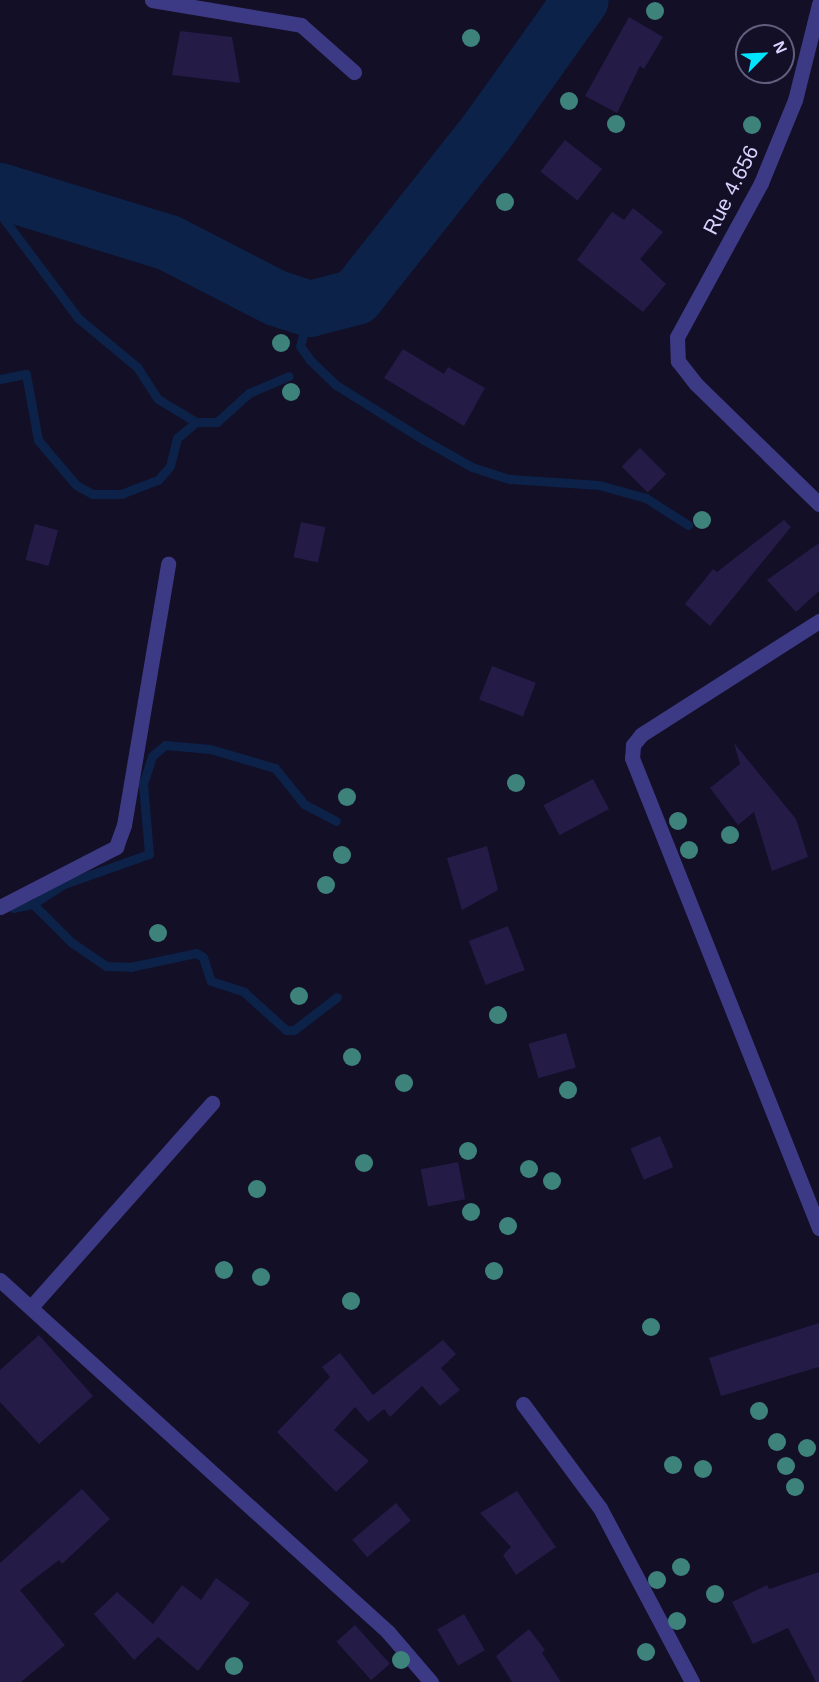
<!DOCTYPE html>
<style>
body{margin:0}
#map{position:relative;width:819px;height:1682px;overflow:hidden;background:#130f26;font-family:Arial,sans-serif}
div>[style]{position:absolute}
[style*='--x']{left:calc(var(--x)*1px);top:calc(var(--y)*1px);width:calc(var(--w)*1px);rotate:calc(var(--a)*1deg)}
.stream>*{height:9px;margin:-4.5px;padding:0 4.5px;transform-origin:4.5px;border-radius:4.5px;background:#0c2248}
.river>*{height:56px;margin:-28px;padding:0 28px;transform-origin:28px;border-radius:28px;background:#0c2248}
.building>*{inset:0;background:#241b47;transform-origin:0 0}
.minor>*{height:15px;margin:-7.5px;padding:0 7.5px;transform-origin:7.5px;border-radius:7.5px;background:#3d3a85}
.trees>*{width:18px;height:18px;margin:-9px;border-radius:50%;background:#3d827b}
span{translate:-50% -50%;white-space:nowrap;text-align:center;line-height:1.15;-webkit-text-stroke:5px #130f26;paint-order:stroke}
.street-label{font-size:21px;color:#d9d4ff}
.north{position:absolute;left:735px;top:24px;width:60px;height:60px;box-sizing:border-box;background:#130f26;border:2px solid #625e7d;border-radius:50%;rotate:66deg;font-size:16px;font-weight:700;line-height:24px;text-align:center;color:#d9d4ff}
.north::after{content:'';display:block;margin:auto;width:21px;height:27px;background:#00e5ff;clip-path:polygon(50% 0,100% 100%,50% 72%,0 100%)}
</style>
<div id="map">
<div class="stream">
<div style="--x:0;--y:214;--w:130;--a:53.1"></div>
<div style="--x:78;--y:318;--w:77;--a:39.7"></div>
<div style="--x:137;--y:367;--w:38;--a:57"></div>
<div style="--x:158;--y:399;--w:44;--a:31.2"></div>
<div style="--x:196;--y:422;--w:21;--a:0"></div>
<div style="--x:217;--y:422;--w:43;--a:-42.2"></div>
<div style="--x:249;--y:393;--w:43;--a:-23"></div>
<div style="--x:310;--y:309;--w:38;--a:105"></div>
<div style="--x:300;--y:346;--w:17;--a:54"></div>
<div style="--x:310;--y:360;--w:36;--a:44"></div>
<div style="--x:336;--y:385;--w:104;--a:32"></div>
<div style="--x:424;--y:440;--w:55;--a:29.4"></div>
<div style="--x:472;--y:467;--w:40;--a:18"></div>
<div style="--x:510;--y:479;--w:89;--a:3.9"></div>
<div style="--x:599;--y:485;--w:49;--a:15.5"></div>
<div style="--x:646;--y:498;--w:50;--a:32.7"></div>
<div style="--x:0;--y:379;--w:26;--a:-11"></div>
<div style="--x:26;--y:374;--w:67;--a:79.7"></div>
<div style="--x:38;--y:440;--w:59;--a:49.8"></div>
<div style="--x:76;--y:485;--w:18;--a:29"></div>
<div style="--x:92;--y:494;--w:29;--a:0"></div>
<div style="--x:121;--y:494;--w:40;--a:-21"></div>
<div style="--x:158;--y:480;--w:18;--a:-49"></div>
<div style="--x:170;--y:466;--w:29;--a:-76"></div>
<div style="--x:177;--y:438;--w:25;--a:-40"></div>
<div style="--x:33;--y:904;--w:37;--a:-33"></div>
<div style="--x:64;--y:884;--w:90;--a:-19.4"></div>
<div style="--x:149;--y:854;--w:70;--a:-94.9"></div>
<div style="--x:143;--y:784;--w:29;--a:-72"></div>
<div style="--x:152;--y:756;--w:17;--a:-40"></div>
<div style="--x:165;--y:745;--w:45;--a:5.1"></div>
<div style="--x:210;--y:749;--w:68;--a:16.3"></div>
<div style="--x:275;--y:768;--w:46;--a:51.1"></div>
<div style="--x:304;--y:804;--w:36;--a:28"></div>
<div style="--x:13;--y:908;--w:20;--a:-11"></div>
<div style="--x:33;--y:904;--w:54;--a:45"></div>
<div style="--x:71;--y:942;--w:42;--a:34.4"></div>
<div style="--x:106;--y:966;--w:24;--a:2"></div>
<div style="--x:130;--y:967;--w:67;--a:-12"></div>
<div style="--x:196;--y:953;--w:8;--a:30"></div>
<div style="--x:203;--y:957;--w:25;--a:72"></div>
<div style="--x:211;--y:981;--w:35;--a:18"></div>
<div style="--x:244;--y:992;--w:57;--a:42.1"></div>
<div style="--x:286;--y:1030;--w:8;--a:0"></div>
<div style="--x:294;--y:1030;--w:54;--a:-37.5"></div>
</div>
<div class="river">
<div style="--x:0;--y:191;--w:177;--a:17.1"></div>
<div style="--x:169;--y:243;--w:120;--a:27.2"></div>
<div style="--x:276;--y:298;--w:36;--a:18"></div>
<div style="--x:310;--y:309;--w:48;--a:-14.6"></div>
<div style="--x:356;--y:297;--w:209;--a:-51.6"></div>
<div style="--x:486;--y:133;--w:163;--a:-54.5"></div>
</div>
<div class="building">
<div style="clip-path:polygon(629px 17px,663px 37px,644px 69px,640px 66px,617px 113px,585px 96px)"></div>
<div style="clip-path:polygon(180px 31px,232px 37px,240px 83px,172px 75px)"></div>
<div style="left:565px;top:140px;width:47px;height:40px;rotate:38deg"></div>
<div style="clip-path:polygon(633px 208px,663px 232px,640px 259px,666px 284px,643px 312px,577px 260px,612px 212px,624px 220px)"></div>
<div style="clip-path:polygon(403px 349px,444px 374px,448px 367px,485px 388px,464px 426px,384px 378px)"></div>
<div style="left:640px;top:448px;width:37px;height:26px;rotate:45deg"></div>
<div style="clip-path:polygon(784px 520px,791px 527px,710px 626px,685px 604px,713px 569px,717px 572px)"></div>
<div style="left:301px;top:522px;width:25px;height:36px;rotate:12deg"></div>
<div style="left:35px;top:524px;width:24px;height:37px;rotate:15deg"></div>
<div style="clip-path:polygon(819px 543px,819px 591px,796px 612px,767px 580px)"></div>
<div style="left:492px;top:666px;width:47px;height:36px;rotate:21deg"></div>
<div style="clip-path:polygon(734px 743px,796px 819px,808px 857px,772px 871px,754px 812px,738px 825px,710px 788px,740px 764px)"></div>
<div style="left:593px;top:779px;width:34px;height:56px;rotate:62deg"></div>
<div style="clip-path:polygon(487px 846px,498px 890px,462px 910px,447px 858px)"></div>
<div style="left:508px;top:926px;width:47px;height:42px;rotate:69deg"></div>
<div style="left:566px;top:1033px;width:36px;height:39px;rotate:74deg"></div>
<div style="left:660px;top:1136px;width:34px;height:32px;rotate:67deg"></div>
<div style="left:458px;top:1162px;width:38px;height:38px;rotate:79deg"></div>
<div style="clip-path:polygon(819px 1323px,819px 1367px,721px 1396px,709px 1358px)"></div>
<div style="clip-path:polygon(39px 1335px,93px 1396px,39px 1444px,0 1402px,0 1370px)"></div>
<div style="clip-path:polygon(443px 1340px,456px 1354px,441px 1368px,460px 1390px,440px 1406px,422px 1386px,390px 1417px,384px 1409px,368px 1422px,355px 1407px,334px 1430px,369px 1461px,336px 1492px,277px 1432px,330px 1377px,322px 1367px,340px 1353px,373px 1395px)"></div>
<div style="clip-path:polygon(82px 1489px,110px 1519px,62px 1564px,59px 1560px,20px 1590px,65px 1645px,21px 1682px,0 1682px,0 1563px)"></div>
<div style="clip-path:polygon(517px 1491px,556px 1547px,516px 1575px,503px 1555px,511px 1547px,480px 1513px)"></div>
<div style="left:396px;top:1503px;width:23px;height:57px;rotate:50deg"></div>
<div style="clip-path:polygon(819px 1572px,819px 1682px,816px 1682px,788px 1628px,753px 1644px,732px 1602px,767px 1585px,769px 1589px)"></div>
<div style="clip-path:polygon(216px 1578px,250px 1603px,198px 1671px,158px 1637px,134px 1660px,94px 1614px,117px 1592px,153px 1624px,182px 1585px,201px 1600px)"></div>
<div style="left:464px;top:1614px;width:42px;height:31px;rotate:60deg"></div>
<div style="left:355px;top:1625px;width:52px;height:25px;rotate:48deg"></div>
<div style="clip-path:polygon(529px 1629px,545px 1650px,542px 1653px,561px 1682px,512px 1682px,496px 1656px)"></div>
</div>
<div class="minor">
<div style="--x:152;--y:0;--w:151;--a:9.5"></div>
<div style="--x:301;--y:25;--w:71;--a:41.6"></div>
<div style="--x:819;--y:4;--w:99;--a:104"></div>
<div style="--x:795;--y:100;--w:90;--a:112.3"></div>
<div style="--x:761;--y:183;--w:175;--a:118.6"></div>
<div style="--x:677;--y:337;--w:24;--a:88"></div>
<div style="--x:678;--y:361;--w:29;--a:52"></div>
<div style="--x:696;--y:384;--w:172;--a:44.3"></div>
<div style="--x:819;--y:621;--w:211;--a:147.4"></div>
<div style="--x:641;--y:735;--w:13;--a:129"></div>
<div style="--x:633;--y:745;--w:13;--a:94"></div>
<div style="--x:632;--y:758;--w:506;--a:68.3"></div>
<div style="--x:0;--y:907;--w:131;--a:-27.3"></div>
<div style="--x:116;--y:847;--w:23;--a:-70"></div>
<div style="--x:124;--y:825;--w:265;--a:-80.4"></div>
<div style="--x:0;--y:1280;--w:524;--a:42.21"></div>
<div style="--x:388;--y:1632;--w:66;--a:49.3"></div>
<div style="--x:31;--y:1307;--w:273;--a:-48.4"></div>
<div style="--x:523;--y:1404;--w:129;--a:53.5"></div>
<div style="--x:600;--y:1508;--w:197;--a:62.1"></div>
</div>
<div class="trees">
<div style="left:655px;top:11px"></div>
<div style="left:471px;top:38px"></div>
<div style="left:569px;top:101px"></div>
<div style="left:616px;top:124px"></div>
<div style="left:752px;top:125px"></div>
<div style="left:505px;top:202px"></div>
<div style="left:281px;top:343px"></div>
<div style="left:291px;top:392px"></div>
<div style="left:702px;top:520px"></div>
<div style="left:516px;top:783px"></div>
<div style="left:347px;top:797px"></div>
<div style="left:678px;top:821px"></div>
<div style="left:730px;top:835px"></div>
<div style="left:689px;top:850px"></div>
<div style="left:342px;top:855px"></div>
<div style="left:326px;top:885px"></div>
<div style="left:158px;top:933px"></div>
<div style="left:299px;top:996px"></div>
<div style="left:498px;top:1015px"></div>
<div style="left:352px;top:1057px"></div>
<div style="left:404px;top:1083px"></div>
<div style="left:568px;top:1090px"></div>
<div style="left:468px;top:1151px"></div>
<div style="left:364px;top:1163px"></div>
<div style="left:529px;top:1169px"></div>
<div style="left:552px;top:1181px"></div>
<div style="left:257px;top:1189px"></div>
<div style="left:471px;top:1212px"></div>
<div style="left:508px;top:1226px"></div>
<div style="left:224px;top:1270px"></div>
<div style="left:494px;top:1271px"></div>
<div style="left:261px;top:1277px"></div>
<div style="left:351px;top:1301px"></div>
<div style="left:651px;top:1327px"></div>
<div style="left:759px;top:1411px"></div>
<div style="left:777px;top:1442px"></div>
<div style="left:807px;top:1448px"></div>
<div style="left:673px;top:1465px"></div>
<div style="left:786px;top:1466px"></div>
<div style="left:703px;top:1469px"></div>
<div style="left:795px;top:1487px"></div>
<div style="left:681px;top:1567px"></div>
<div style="left:657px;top:1580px"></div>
<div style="left:715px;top:1594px"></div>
<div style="left:677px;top:1621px"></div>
<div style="left:646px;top:1652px"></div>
<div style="left:401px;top:1660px"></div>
<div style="left:234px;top:1666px"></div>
</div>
<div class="street-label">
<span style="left:731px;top:190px;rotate:-63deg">Rue 4.656</span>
</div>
<div class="north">N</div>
</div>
